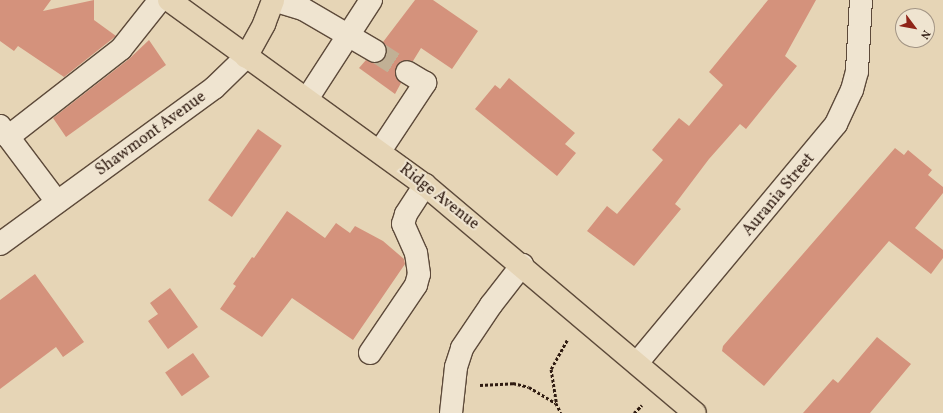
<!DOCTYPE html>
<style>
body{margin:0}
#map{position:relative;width:943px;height:413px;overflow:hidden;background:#e6d5b6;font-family:Vollkorn,serif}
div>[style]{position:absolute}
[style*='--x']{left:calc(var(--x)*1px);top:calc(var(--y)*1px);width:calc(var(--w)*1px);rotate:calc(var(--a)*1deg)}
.building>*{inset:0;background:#d4927c;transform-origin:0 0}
.minor-tunnel>*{height:22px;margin-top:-11px;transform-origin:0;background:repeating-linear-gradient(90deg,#c1b095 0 22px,transparent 0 33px)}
.path>*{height:2.5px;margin-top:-1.25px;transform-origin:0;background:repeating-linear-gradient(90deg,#2f1b11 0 3px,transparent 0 5px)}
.roads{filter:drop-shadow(1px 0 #5d4a3a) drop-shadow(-1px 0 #5d4a3a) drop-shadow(0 1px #5d4a3a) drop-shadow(0 -1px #5d4a3a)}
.minor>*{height:22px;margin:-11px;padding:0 11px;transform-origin:11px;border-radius:11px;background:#efe4d0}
.major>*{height:22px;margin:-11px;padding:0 11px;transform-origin:11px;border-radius:11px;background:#e6d5b6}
span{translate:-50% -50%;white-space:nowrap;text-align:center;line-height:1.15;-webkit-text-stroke:4px #efe4d0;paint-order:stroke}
.street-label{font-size:16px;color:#2f1b11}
.north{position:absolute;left:895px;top:8px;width:40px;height:40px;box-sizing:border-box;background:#efe4d0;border:1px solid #a29484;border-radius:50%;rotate:122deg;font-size:11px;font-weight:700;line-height:16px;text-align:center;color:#2f1b11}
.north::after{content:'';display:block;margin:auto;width:14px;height:18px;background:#8f2418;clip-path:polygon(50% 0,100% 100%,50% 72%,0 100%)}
</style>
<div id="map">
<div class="building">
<div style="clip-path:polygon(0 0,51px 0,43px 11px,94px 0,94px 20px,116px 36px,64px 77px,18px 46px,14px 51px,0 41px)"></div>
<div style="clip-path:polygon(415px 0,433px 0,478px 31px,452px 69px,421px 48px,413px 61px,401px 61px,395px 71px,401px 83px,395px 94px,359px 68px,366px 60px,375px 63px,386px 58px,387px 51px,383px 42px)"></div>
<div style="clip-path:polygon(768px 0,816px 0,785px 56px,797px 66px,746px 129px,740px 124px,709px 159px,675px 204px,681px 209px,634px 266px,587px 231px,607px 206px,617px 214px,663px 160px,652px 150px,679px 118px,689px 126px,723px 85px,709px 72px)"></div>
<div style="clip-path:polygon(149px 40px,166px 65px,66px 137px,53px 118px,129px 59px)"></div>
<div style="clip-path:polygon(509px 78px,575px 133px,565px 144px,576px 153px,557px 176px,475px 109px,495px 85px,500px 89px)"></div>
<div style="left:258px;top:129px;width:29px;height:87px;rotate:35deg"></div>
<div style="clip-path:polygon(895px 148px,904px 155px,908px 150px,932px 170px,928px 175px,943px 187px,943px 193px,915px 228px,943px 250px,943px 258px,931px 274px,889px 241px,764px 386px,722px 351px,723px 346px)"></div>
<div style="clip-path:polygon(287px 211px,325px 238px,336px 223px,350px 233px,355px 226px,383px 241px,404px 259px,405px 264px,353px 340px,292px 298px,262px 337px,220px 309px,236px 286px,233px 284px,252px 257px,254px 258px)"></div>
<div style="clip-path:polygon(35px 274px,84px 342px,63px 357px,56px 347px,0 389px,0 300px)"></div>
<div style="clip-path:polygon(170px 288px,198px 327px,168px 349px,148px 321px,158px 314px,150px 303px)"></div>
<div style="clip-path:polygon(877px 337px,911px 364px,870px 413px,803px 413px,833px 379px,838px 383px)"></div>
<div style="left:193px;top:353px;width:29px;height:34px;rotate:55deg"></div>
</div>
<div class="minor-tunnel">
<div style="--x:375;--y:51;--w:38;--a:33"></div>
</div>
<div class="path">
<div style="--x:480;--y:385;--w:33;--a:-3"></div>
<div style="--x:513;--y:383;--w:16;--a:14"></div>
<div style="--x:529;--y:387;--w:31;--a:31"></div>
<div style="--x:556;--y:403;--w:11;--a:63"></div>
<div style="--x:556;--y:402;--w:33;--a:-99"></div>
<div style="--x:551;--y:369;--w:33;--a:-61"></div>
<div style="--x:634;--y:413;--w:11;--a:-45"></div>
</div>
<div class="roads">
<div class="minor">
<div style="--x:273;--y:0;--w:31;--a:17"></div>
<div style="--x:303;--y:9;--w:83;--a:30.3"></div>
<div style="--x:307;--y:99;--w:118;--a:-57.1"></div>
<div style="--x:0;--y:126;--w:95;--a:53.1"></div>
<div style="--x:8;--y:137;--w:143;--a:-37.9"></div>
<div style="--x:121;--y:49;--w:63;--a:-51.5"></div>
<div style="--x:380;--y:151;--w:82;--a:-56.5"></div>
<div style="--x:425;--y:83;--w:21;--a:-149"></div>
<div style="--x:0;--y:244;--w:265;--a:-36.1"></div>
<div style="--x:214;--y:88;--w:45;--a:-44.1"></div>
<div style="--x:370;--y:353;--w:82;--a:-55.9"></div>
<div style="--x:416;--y:285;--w:11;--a:-75"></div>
<div style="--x:419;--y:274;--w:21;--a:-98"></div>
<div style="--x:416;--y:253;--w:32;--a:-114"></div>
<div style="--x:403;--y:224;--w:10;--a:-73"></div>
<div style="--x:406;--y:214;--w:35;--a:-57"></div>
<div style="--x:637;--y:363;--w:311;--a:-50.2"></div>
<div style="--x:836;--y:124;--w:38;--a:-65"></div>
<div style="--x:852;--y:90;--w:20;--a:-75"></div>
<div style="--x:857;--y:71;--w:71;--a:-86.8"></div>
<div style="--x:451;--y:413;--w:46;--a:-83.8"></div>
<div style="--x:456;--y:367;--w:20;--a:-72"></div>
<div style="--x:462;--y:348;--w:52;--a:-56"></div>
<div style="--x:491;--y:305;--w:51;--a:-52.2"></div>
</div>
<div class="major">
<div style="--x:169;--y:0;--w:316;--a:35.9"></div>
<div style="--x:425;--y:185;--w:353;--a:40.2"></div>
<div style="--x:246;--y:57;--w:38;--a:-61"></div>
<div style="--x:264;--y:24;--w:26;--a:-69"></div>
</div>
</div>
<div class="street-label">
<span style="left:151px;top:134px;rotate:-36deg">Shawmont Avenue</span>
<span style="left:779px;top:195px;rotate:-50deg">Aurania Street</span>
<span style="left:439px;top:197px;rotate:38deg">Ridge Avenue</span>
</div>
<div class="north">N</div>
</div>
